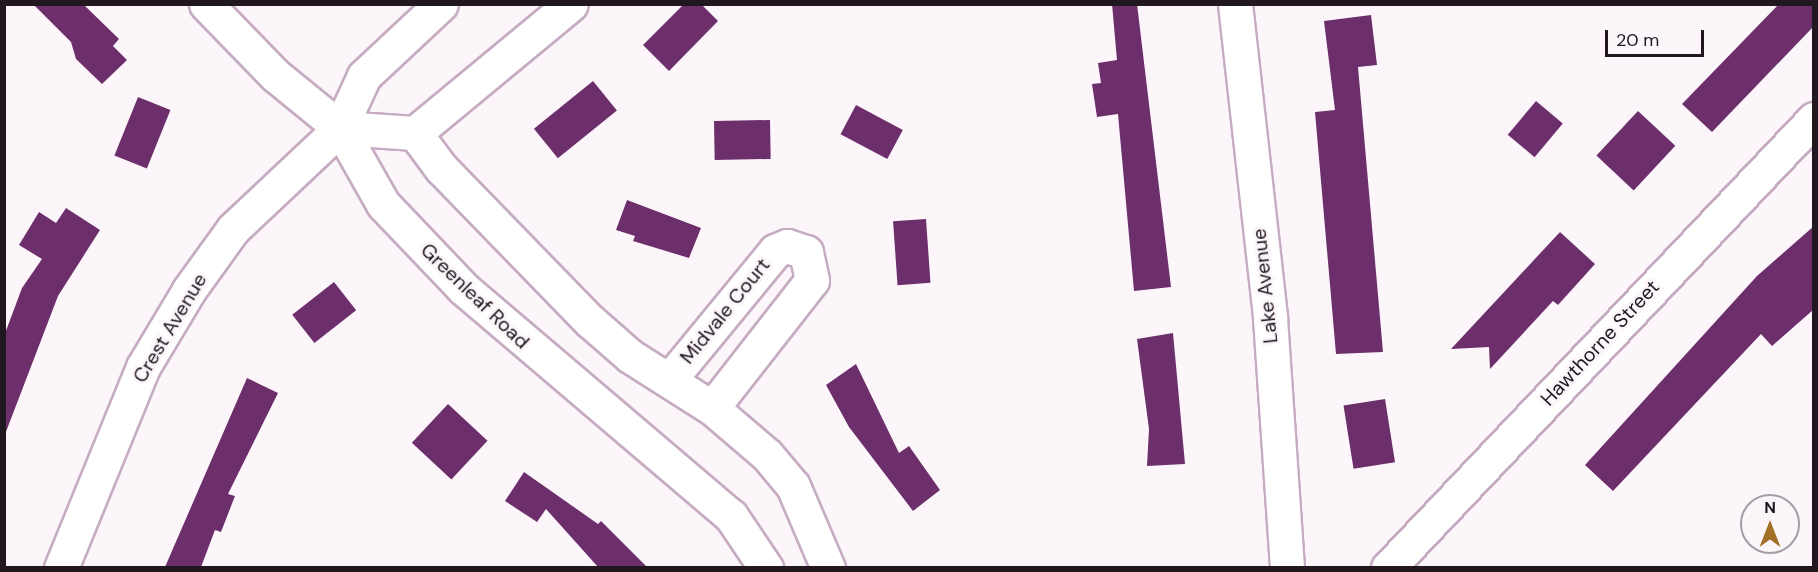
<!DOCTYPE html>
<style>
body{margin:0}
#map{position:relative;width:1818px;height:572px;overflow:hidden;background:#fcf6fb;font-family:"DM Sans",sans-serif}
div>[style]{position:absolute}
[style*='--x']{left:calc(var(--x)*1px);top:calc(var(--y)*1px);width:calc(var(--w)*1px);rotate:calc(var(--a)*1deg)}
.building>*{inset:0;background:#6d2f6b;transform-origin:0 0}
.roads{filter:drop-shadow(2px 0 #c6acc3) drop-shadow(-2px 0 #c6acc3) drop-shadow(0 2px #c6acc3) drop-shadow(0 -2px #c6acc3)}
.street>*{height:33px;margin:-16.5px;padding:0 16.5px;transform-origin:16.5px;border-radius:16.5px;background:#fff}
span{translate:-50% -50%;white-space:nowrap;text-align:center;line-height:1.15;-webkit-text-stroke:6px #fcf6fb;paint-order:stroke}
.street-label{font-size:20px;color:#20171f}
.frame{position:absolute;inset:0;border:6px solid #20171f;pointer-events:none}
.north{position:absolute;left:1740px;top:494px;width:60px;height:60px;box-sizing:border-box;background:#fcf6fb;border:2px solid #a49da3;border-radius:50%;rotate:0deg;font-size:16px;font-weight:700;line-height:24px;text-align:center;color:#20171f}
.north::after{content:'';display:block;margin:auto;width:21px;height:27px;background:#a17025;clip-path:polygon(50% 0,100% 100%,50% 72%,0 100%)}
.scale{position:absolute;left:1605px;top:30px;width:99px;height:27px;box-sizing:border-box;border:3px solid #20171f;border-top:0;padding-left:8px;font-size:18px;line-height:21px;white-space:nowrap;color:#20171f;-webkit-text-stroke:4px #fcf6fb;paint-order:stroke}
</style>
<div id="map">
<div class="building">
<div style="clip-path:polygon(33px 4px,83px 4px,119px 39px,113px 46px,127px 60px,102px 84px,76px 59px,71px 42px)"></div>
<div style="clip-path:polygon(684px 4px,701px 4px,718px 21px,669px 71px,643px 45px)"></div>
<div style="clip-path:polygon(1112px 4px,1137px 4px,1171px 287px,1134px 291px,1118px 114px,1097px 117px,1092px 84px,1101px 83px,1098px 63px,1117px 60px)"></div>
<div style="clip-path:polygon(1779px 4px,1814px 4px,1814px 26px,1712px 132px,1682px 104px)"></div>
<div style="clip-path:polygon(1371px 15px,1377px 65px,1358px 67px,1383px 352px,1336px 354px,1315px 112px,1335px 110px,1324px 21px)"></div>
<div style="left:593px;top:81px;width:38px;height:76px;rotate:51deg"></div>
<div style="left:138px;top:97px;width:35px;height:63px;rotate:22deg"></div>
<div style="left:1536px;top:101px;width:35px;height:44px;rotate:40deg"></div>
<div style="left:856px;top:105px;width:53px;height:33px;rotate:28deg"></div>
<div style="left:1638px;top:111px;width:51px;height:61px;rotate:43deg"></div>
<div style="left:770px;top:120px;width:39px;height:56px;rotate:89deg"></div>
<div style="clip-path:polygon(627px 200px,701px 228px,689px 258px,633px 241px,635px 236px,616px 230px)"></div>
<div style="clip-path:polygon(66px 208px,100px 230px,58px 296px,4px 437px,4px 336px,22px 288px,42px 259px,19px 245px,39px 212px,56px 223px)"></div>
<div style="left:926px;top:219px;width:64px;height:33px;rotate:86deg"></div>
<div style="clip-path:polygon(1814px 226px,1813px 310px,1772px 346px,1761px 334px,1613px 491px,1585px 465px,1757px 276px)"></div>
<div style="clip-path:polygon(1560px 232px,1595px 264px,1558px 305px,1553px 301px,1490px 369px,1489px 347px,1451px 349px)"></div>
<div style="left:334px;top:282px;width:36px;height:53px;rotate:52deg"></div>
<div style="clip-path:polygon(1173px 333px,1185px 464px,1147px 466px,1149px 429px,1137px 339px)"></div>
<div style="clip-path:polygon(856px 364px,899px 453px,909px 446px,940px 490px,913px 511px,849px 427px,826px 385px)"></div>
<div style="clip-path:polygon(247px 378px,278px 393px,228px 494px,235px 496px,221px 532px,215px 530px,201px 567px,165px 567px)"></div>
<div style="left:1385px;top:399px;width:64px;height:42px;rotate:81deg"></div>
<div style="left:448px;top:404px;width:54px;height:53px;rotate:43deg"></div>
<div style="clip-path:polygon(524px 472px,598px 524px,601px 521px,647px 567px,598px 567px,546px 509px,537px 522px,505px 501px)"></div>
</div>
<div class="roads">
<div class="street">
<div style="--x:206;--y:4;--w:99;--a:45.8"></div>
<div style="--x:275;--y:75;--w:84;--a:39.2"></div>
<div style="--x:340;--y:128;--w:87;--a:60.5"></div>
<div style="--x:383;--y:204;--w:117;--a:46.4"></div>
<div style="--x:464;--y:289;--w:350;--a:40.4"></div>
<div style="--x:731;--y:516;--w:63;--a:56.1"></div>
<div style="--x:1235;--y:4;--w:316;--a:83.6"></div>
<div style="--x:1270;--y:318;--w:251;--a:86.1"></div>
<div style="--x:340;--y:128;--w:75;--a:3.8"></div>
<div style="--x:415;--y:133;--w:202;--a:-39.6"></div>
<div style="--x:415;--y:133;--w:44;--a:53.4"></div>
<div style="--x:441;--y:168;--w:214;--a:45.8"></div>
<div style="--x:590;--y:321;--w:53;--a:41.2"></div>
<div style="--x:630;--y:356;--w:97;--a:32.4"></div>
<div style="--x:712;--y:408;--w:72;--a:40.5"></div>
<div style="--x:767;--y:455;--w:40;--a:50"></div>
<div style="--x:793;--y:486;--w:89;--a:66.9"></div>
<div style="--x:670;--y:379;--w:166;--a:-50.6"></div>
<div style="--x:775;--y:251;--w:13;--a:-23"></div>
<div style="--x:787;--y:246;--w:20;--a:18"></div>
<div style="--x:806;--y:252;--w:29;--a:78"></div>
<div style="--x:812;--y:280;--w:162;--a:128"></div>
<div style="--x:61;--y:568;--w:217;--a:-67.8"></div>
<div style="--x:143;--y:367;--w:90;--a:-59.1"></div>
<div style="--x:189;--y:290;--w:75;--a:-54.2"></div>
<div style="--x:233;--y:229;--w:147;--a:-43.3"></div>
<div style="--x:340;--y:128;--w:57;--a:-65.2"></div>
<div style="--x:364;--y:76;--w:105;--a:-43.1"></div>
<div style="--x:1388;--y:568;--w:619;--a:-46.51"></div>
</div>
</div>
<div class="street-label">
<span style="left:1265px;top:286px;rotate:-96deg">Lake Avenue</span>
<span style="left:475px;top:296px;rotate:44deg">Greenleaf Road</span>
<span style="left:725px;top:311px;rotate:-51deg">Midvale Court</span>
<span style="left:170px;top:328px;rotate:-59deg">Crest Avenue</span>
<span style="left:1600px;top:343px;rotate:-47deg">Hawthorne Street</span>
</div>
<div class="frame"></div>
<div class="north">N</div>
<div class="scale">20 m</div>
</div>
